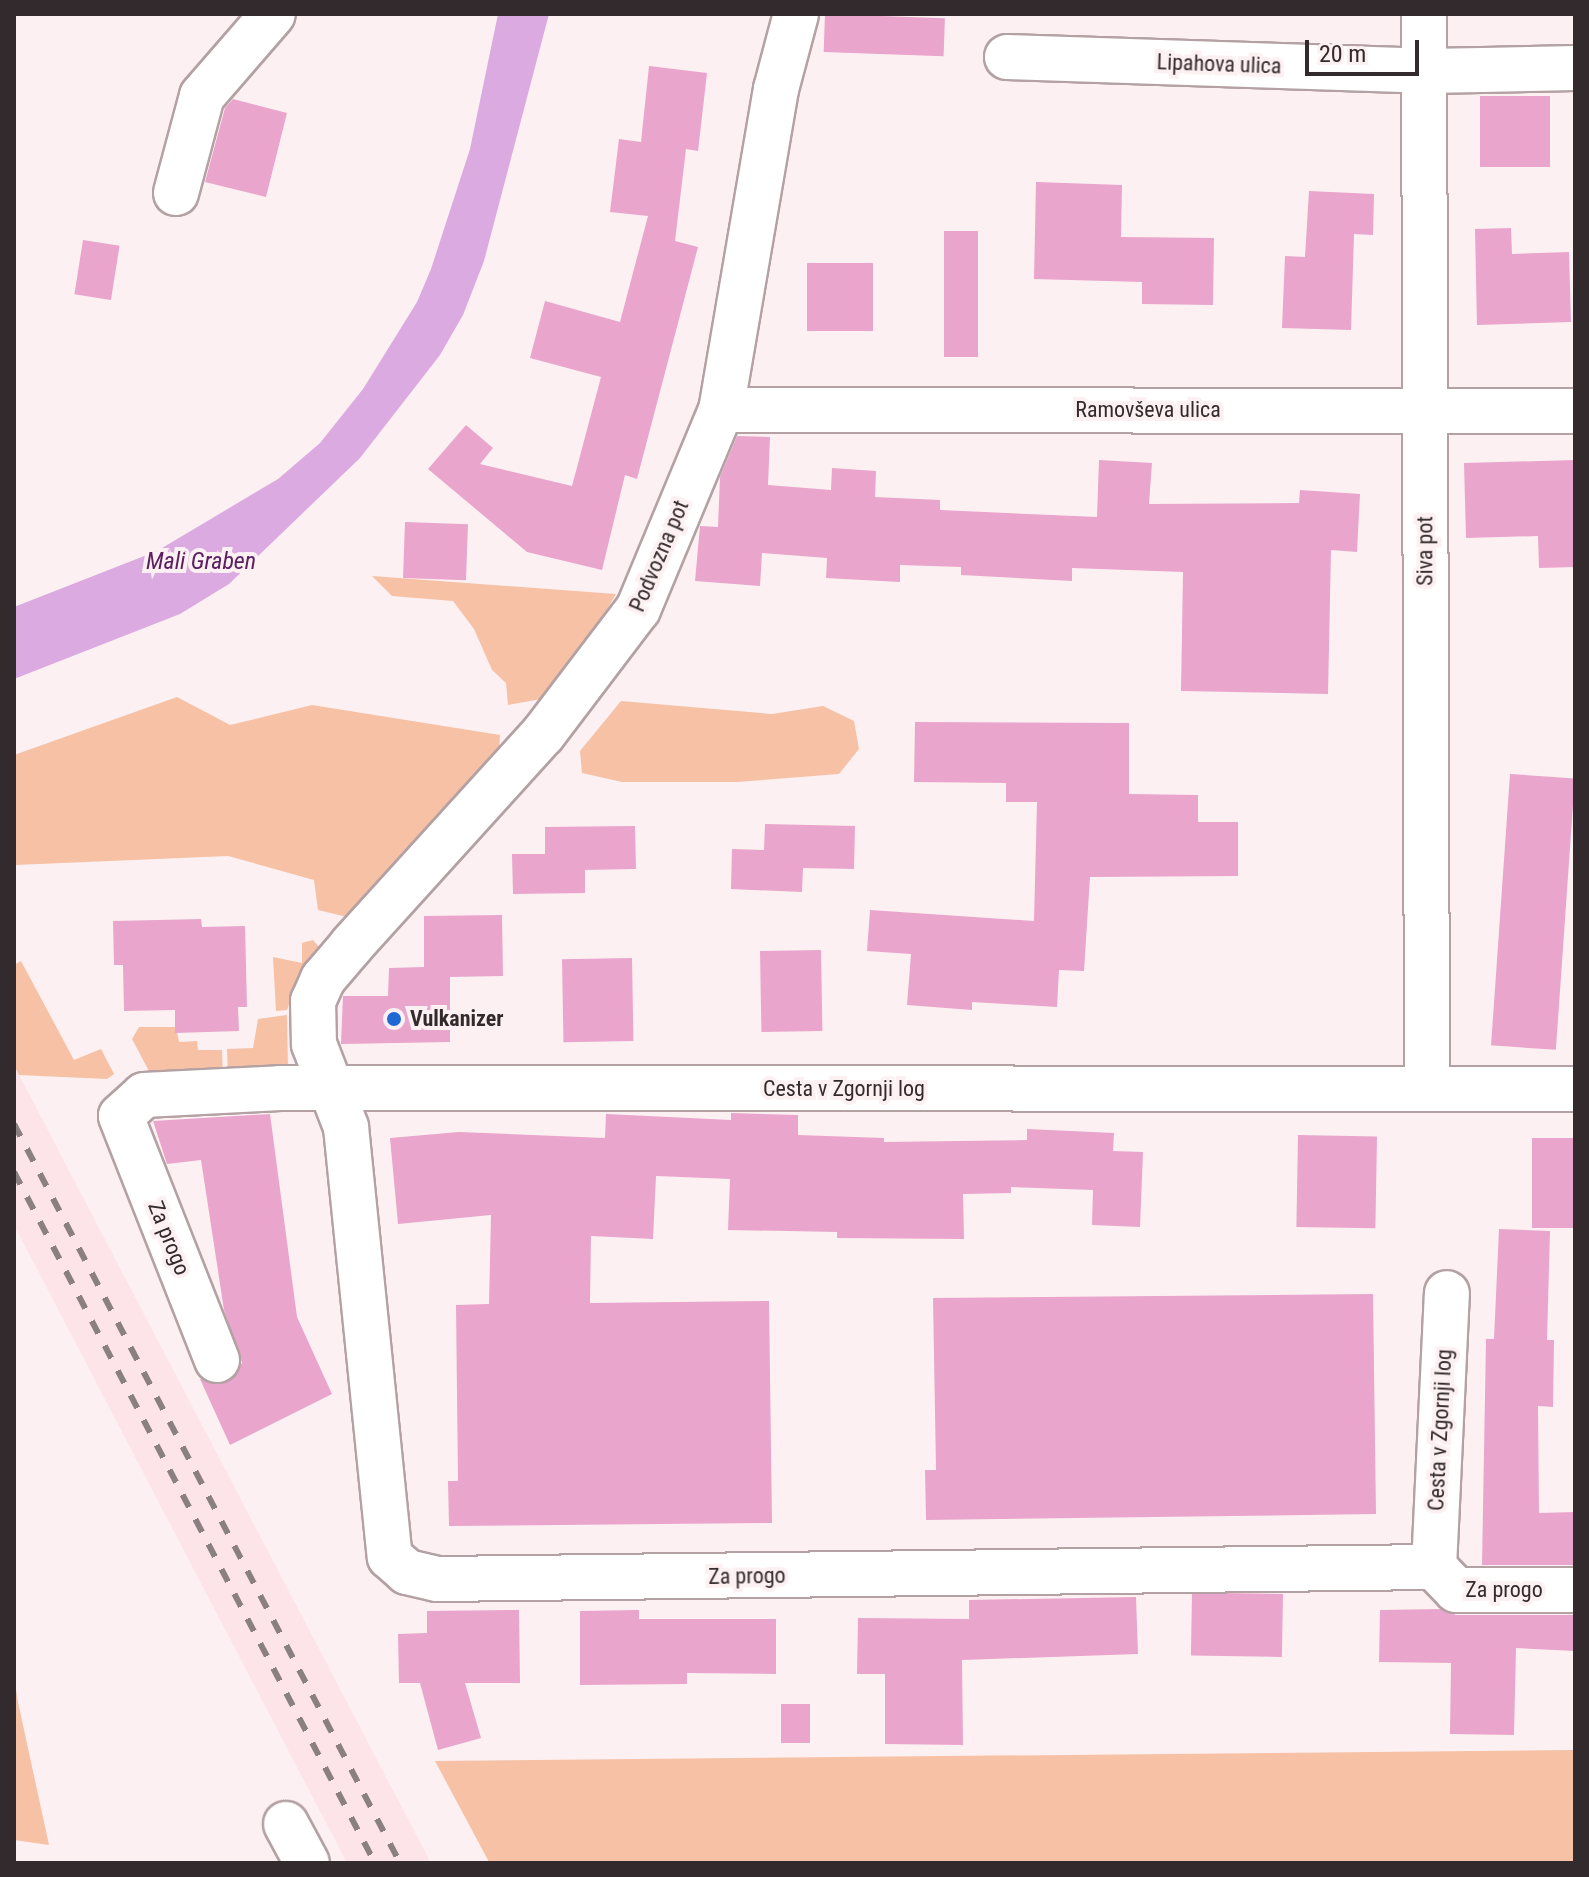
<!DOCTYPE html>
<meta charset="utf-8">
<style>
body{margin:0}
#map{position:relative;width:1589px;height:1877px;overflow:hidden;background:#fdf0f2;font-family:"Roboto Condensed",sans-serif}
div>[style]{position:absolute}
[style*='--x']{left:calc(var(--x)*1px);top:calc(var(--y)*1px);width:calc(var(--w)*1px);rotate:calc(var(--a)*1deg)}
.built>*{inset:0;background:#fce4e8}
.green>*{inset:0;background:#f6c1a5}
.water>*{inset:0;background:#dbaae1}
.building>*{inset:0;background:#e9a5cb;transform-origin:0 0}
.roads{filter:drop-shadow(2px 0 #b3a1a4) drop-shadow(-2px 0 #b3a1a4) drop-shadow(0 2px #b3a1a4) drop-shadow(0 -2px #b3a1a4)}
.minor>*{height:44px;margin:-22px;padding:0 22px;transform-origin:22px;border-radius:22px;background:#fff}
.rail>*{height:6px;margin-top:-3px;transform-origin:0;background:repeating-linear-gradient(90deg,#8a7f81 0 14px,transparent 0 28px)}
.dots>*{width:22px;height:22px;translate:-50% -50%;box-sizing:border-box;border:4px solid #fdf0f2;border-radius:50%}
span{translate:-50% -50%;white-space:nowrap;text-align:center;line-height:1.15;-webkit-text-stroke:8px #fdf0f2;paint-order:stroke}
.street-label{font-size:22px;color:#322a2c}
.poi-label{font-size:22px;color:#322a2c;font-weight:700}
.left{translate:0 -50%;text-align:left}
.water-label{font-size:24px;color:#5a2061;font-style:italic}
.frame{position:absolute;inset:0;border:16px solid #322a2c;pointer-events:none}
.scale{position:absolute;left:1305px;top:40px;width:114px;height:36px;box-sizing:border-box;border:4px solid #322a2c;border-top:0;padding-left:10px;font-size:24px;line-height:28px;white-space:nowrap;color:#322a2c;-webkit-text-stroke:6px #fdf0f2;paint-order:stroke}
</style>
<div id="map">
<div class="built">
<div style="clip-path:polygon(14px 1065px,65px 1163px,431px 1863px,347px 1863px,14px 1225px)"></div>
</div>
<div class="green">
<div style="clip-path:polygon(372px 576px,616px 594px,589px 640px,541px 699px,508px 705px,506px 683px,492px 670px,474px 629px,453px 601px,392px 596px)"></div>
<div style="clip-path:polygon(177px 697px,230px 725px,312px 705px,500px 735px,499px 752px,347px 917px,318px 910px,314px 880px,228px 856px,15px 865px,14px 755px)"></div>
<div style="clip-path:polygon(621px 701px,772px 714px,823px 706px,854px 721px,859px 749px,839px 774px,737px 782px,622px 782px,582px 773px,580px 751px)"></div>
<div style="clip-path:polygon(313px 940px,319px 947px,300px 973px,287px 1010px,276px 1011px,273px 957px,302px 963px,302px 943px)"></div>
<div style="clip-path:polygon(21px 961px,74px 1060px,101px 1049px,114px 1074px,107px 1079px,19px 1075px,14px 1065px,14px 965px)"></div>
<div style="clip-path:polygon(287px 1015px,288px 1069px,228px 1078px,227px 1049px,253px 1048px,258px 1019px)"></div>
<div style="clip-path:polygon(139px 1027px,176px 1027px,179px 1042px,197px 1041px,198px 1050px,222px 1050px,223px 1078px,150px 1073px,132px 1039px)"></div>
<div style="clip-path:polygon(14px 1676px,18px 1702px,49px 1845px,14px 1840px)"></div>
<div style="clip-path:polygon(1575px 1750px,1575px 1863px,489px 1862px,435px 1761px)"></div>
</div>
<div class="water">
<div style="clip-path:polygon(498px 14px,549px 14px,484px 261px,463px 315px,440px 355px,360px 458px,229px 584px,180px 614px,14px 679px,14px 607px,157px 551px,278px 479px,320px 443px,363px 389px,417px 302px,431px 269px,470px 149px)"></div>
</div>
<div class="building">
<div style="left:825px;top:14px;width:120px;height:38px;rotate:2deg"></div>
<div style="clip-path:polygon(649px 66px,707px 73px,698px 151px,686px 149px,675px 241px,698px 247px,637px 479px,625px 475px,602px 570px,527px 552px,428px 469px,466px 425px,493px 448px,480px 464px,572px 486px,601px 377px,530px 358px,545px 301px,620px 322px,648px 216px,610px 212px,619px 139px,641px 142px)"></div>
<div style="left:1550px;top:96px;width:71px;height:70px;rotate:90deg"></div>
<div style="clip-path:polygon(233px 99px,287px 113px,266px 197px,205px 182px,225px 108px)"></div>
<div style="clip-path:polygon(1036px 182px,1122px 185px,1121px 237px,1214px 238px,1213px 305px,1142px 304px,1142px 282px,1034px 279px)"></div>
<div style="clip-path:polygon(1309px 191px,1374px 194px,1373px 235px,1354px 234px,1351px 330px,1282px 328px,1285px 256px,1305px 257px)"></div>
<div style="clip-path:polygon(1511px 228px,1512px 254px,1569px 252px,1571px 322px,1477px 325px,1475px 229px)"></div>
<div style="left:944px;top:231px;width:34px;height:126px"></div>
<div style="left:83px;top:240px;width:37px;height:55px;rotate:9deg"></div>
<div style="left:807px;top:263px;width:66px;height:68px"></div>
<div style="clip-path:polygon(737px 436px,770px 437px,768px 485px,831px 490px,832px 468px,876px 471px,875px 497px,940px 500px,940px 510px,1097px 517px,1099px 460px,1152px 463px,1149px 504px,1299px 503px,1300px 490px,1360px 494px,1357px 552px,1331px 550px,1328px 694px,1181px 691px,1183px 572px,1072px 568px,1072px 581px,961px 575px,961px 567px,900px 565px,900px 582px,826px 578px,827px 558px,762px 553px,760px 586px,695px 581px,700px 526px,718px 527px,720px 477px)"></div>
<div style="clip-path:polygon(1575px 460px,1575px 567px,1539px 568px,1538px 536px,1466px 538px,1464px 463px)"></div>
<div style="left:405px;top:522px;width:63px;height:56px;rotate:2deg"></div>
<div style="clip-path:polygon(915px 722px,1129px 723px,1129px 794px,1198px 795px,1198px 822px,1238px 822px,1238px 876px,1090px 877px,1084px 971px,1059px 970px,1057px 1007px,972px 1002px,972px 1010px,907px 1005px,911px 954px,867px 951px,870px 910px,1034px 921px,1037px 802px,1006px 802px,1006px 783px,914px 782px)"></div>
<div style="left:1510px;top:774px;width:65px;height:272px;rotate:4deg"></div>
<div style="clip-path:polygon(765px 824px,855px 826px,854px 869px,803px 868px,802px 892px,731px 889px,732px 849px,764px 850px)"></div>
<div style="clip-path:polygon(635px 826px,636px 869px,585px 870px,585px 893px,513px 894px,512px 854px,545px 854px,545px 827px)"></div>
<div style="clip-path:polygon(502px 915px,503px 976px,450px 977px,450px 1042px,341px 1044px,343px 996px,388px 996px,389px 968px,424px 967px,424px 916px)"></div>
<div style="clip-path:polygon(201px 919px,202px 927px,245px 926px,247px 1007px,238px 1007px,239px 1031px,175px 1033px,175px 1010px,124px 1011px,123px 965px,114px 965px,113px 921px)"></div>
<div style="left:821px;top:950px;width:81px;height:61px;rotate:89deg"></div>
<div style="left:632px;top:958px;width:83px;height:70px;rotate:89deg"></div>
<div style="clip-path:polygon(731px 1113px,798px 1115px,798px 1135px,884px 1138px,884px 1142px,1027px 1140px,1027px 1129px,1114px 1133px,1113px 1151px,1143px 1152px,1140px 1227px,1092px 1225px,1093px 1190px,1011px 1187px,1011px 1193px,963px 1194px,964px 1239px,837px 1238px,837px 1232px,728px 1230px,730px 1179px,656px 1176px,653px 1239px,591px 1236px,590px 1303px,769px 1301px,772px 1523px,449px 1526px,448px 1481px,458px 1481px,456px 1305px,489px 1304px,491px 1215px,398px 1224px,390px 1138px,459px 1132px,605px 1138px,606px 1114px,731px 1120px)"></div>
<div style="clip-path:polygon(270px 1114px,297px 1317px,332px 1394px,230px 1445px,200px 1379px,225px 1383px,242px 1363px,224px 1310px,201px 1160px,167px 1164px,153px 1121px)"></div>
<div style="left:1298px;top:1135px;width:79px;height:92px;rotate:1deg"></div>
<div style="left:1532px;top:1138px;width:43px;height:90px"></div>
<div style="clip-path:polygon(1499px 1229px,1550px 1231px,1547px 1340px,1554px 1340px,1553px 1407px,1538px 1406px,1539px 1513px,1575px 1512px,1575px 1565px,1482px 1565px,1486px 1339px,1494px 1339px)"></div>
<div style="clip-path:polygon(1373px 1294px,1376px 1514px,926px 1520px,925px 1470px,936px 1470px,933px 1298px)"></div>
<div style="left:1283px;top:1594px;width:63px;height:91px;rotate:91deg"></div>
<div style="clip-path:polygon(1136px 1597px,1138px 1654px,962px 1660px,963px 1745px,885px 1744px,885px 1674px,857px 1674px,858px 1618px,969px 1619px,969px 1600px)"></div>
<div style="clip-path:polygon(1441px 1609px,1456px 1615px,1575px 1615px,1575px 1651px,1516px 1648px,1514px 1735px,1450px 1734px,1451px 1663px,1379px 1662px,1380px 1610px)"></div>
<div style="clip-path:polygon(519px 1610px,520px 1683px,465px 1683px,481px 1738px,438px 1750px,420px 1683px,399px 1683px,398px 1634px,427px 1633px,427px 1611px)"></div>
<div style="clip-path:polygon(639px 1610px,639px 1619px,776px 1619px,776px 1674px,687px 1673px,687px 1684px,580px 1685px,580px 1611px)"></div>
<div style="left:781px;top:1704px;width:29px;height:39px"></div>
</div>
<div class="roads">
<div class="minor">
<div style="--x:796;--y:14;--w:78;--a:104.9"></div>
<div style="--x:776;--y:89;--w:326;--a:99.7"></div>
<div style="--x:721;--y:410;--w:216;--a:112.6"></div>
<div style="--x:638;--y:609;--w:157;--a:127.2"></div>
<div style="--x:543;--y:734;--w:285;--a:132.2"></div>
<div style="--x:352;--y:945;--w:45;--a:130.5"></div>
<div style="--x:323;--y:979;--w:24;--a:114"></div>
<div style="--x:313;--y:1001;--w:43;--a:88.7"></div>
<div style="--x:314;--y:1044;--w:89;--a:68.9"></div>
<div style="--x:346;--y:1127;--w:432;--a:84.2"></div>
<div style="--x:390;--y:1557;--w:23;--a:41"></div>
<div style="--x:407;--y:1572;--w:31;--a:13"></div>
<div style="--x:437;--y:1579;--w:997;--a:-0.69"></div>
<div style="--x:1424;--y:14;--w:1075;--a:89.84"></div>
<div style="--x:1007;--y:57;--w:418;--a:1.9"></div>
<div style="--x:1425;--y:71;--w:150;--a:-1.1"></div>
<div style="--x:176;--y:193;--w:100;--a:-75"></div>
<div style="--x:202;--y:96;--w:108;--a:-49.1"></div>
<div style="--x:721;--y:410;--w:854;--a:0.07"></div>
<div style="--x:217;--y:1360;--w:262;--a:-111.5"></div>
<div style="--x:121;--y:1116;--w:31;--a:-42"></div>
<div style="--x:144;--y:1095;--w:136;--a:-2.9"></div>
<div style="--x:280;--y:1088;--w:1295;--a:0.04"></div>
<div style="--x:1434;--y:1567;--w:274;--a:-87.3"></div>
<div style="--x:1434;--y:1567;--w:32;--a:46"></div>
<div style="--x:1456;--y:1590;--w:119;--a:0"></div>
<div style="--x:286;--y:1824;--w:44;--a:61.7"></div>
</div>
</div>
<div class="rail">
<div style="--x:14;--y:1124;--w:834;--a:62.42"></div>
<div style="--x:14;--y:1172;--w:780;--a:62.42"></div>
</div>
<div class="dots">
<div style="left:394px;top:1019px;background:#1f69d5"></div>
</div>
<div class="street-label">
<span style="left:1219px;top:64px;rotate:2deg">Lipahova ulica</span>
<span style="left:1148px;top:410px">Ramovševa ulica</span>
<span style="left:1425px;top:551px;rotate:-90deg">Siva pot</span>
<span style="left:659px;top:556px;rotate:-67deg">Podvozna pot</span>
<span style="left:844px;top:1089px">Cesta v Zgornji log</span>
<span style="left:169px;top:1238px;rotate:68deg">Za progo</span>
<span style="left:1440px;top:1430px;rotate:-87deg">Cesta v Zgornji log</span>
<span style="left:747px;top:1576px;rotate:-1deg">Za progo</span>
<span style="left:1504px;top:1590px">Za progo</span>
</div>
<div class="poi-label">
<span class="left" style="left:410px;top:1019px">Vulkanizer</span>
</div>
<div class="water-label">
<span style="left:201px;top:562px">Mali Graben</span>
</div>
<div class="frame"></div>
<div class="scale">20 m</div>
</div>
